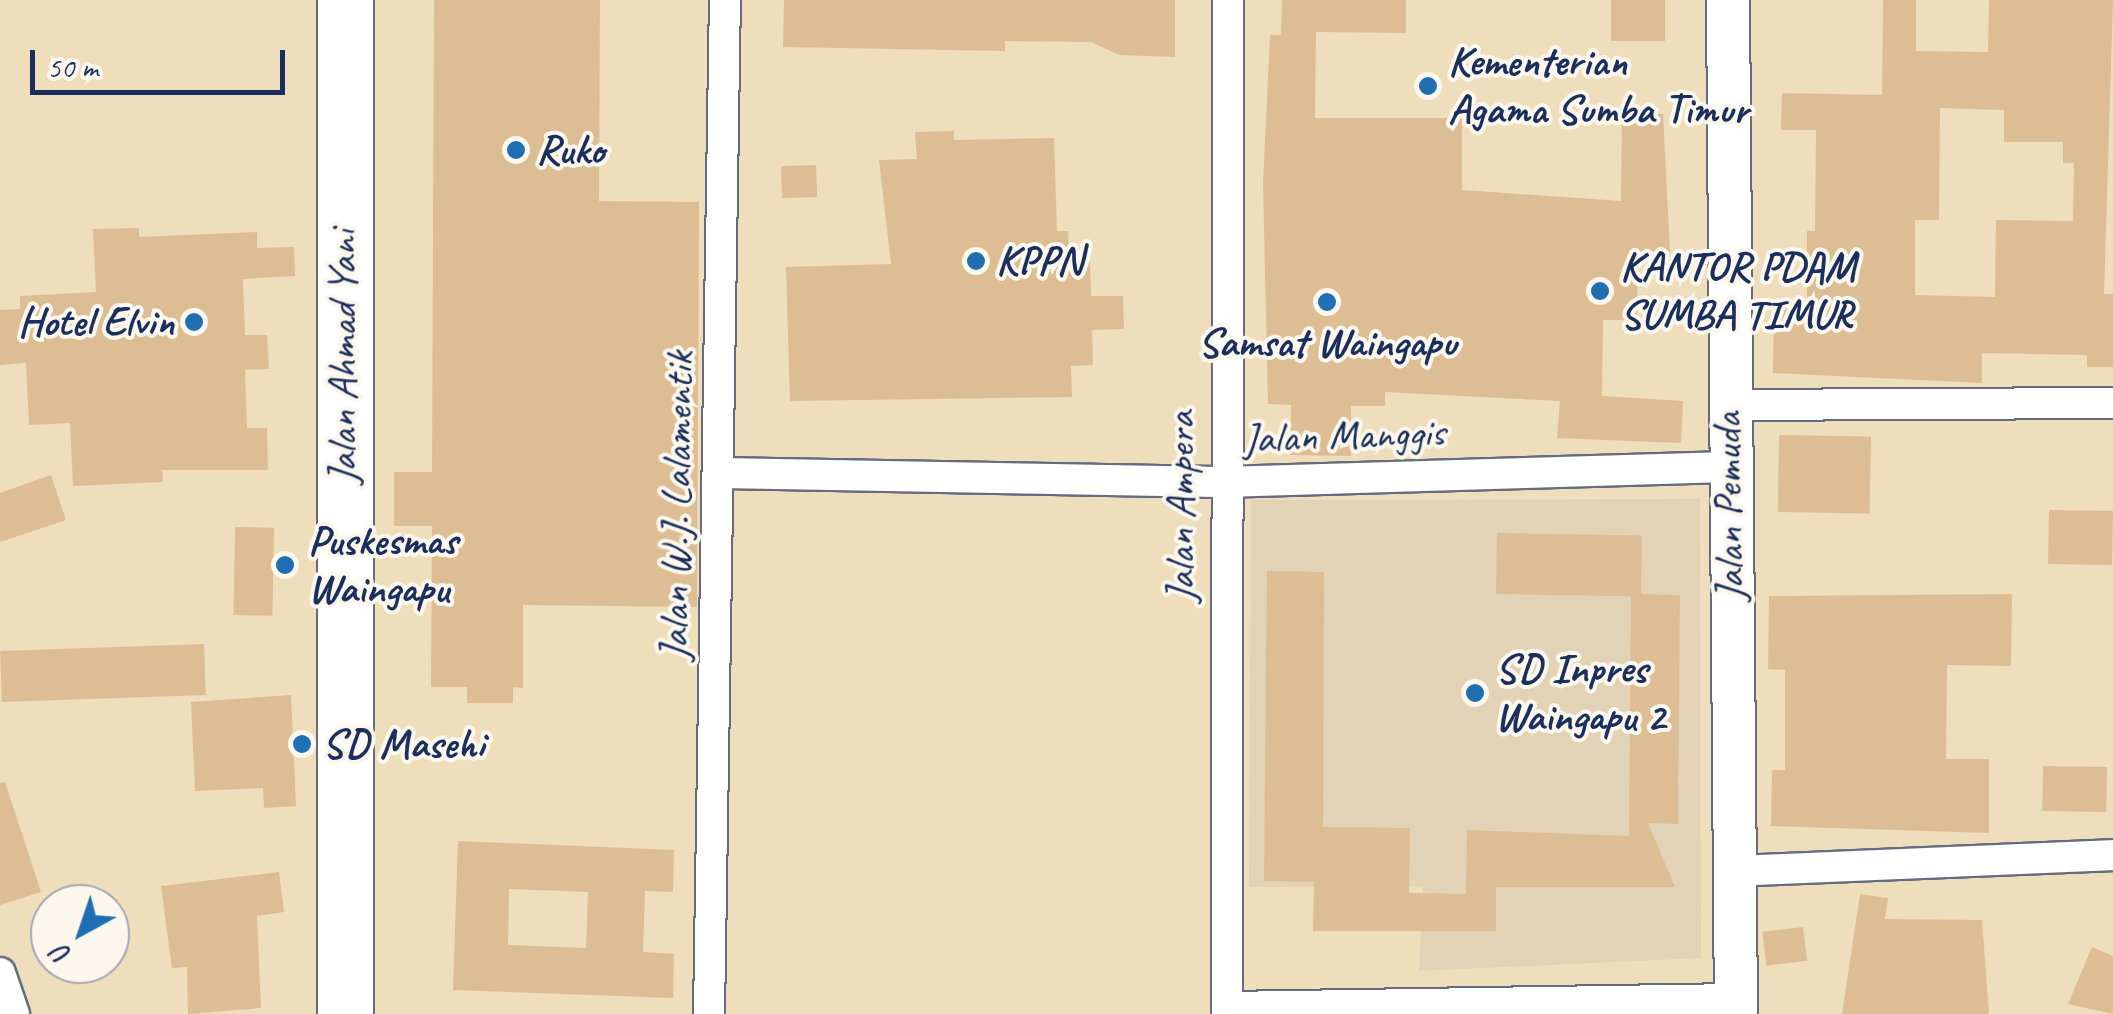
<!DOCTYPE html>
<style>
body{margin:0}
#map{position:relative;width:2113px;height:1014px;overflow:hidden;background:#efdebc;font-family:Caveat,sans-serif}
div>[style]{position:absolute}
[style*='--x']{left:calc(var(--x)*1px);top:calc(var(--y)*1px);width:calc(var(--w)*1px);rotate:calc(var(--a)*1deg)}
.built>*{inset:0;background:#e2d2b6}
.building>*{inset:0;background:#ddbd94;transform-origin:0 0}
.roads{filter:drop-shadow(2px 0 #656c7f) drop-shadow(-2px 0 #656c7f) drop-shadow(0 2px #656c7f) drop-shadow(0 -2px #656c7f)}
.street>*{height:30px;margin:-15px;padding:0 15px;transform-origin:15px;border-radius:15px;background:#fff}
.secondary>*{height:42px;margin:-21px;padding:0 21px;transform-origin:21px;border-radius:21px;background:#fff}
.highway>*{height:55px;margin:-27.5px;padding:0 27.5px;transform-origin:27.5px;border-radius:27.5px;background:#fff}
.dots>*{width:28px;height:28px;translate:-50% -50%;box-sizing:border-box;border:5px solid #fbf7ec;border-radius:50%}
span{translate:-50% -50%;white-space:nowrap;text-align:center;line-height:1.15;-webkit-text-stroke:8px #fbf7ec;paint-order:stroke}
.poi-label{font-size:42px;color:#1b2f5e;font-weight:700}
.left{translate:0 -50%;text-align:left}
.right{translate:-100% -50%;text-align:right}
.street-label{font-size:42px;color:#1b2f5e}
.north{position:absolute;left:30px;top:884px;width:100px;height:100px;box-sizing:border-box;background:#fbf7ec;border:2px solid #a1a7b3;border-radius:50%;rotate:220deg;font-size:28px;font-weight:700;line-height:40px;text-align:center;color:#1b2f5e}
.north::after{content:'';display:block;margin:auto;width:35px;height:45px;background:#1f6fb2;clip-path:polygon(50% 0,100% 100%,50% 72%,0 100%)}
.scale{position:absolute;left:30px;top:50px;width:255px;height:45px;box-sizing:border-box;border:5px solid #1b2f5e;border-top:0;padding-left:12px;font-size:30px;line-height:35px;white-space:nowrap;color:#1b2f5e;-webkit-text-stroke:8px #fbf7ec;paint-order:stroke}
</style>
<div id="map">
<div class="built">
<div style="clip-path:polygon(1700px 499px,1701px 958px,1419px 971px,1423px 886px,1249px 887px,1251px 500px)"></div>
</div>
<div class="building">
<div style="clip-path:polygon(434px 0,600px 0,599px 201px,699px 202px,697px 607px,523px 605px,523px 688px,513px 687px,513px 703px,467px 703px,467px 687px,431px 687px,432px 526px,394px 526px,394px 472px,432px 472px)"></div>
<div style="clip-path:polygon(784px 0,1175px 0,1175px 57px,1119px 55px,1091px 42px,1005px 41px,1005px 51px,783px 47px)"></div>
<div style="clip-path:polygon(1282px 0,1406px 0,1406px 33px,1316px 32px,1315px 118px,1462px 118px,1462px 190px,1621px 201px,1622px 114px,1663px 114px,1670px 252px,1638px 251px,1637px 320px,1603px 320px,1602px 396px,1683px 401px,1681px 443px,1557px 438px,1560px 401px,1385px 392px,1385px 406px,1351px 406px,1351px 456px,1290px 455px,1291px 405px,1268px 404px,1263px 183px,1270px 35px,1281px 35px)"></div>
<div style="left:1611px;top:0;width:54px;height:41px"></div>
<div style="clip-path:polygon(evenodd,1883px 0,1916px 0,1916px 51px,1988px 52px,1989px 0,2113px 0,2104px 294px,2113px 294px,2113px 367px,2087px 367px,2087px 355px,1982px 353px,1982px 383px,1773px 373px,1774px 305px,1807px 306px,1807px 231px,1815px 231px,1816px 130px,1781px 130px,1782px 93px,1882px 95px,1883px 0,1940px 108px,2004px 110px,2004px 142px,2063px 142px,2063px 163px,2074px 163px,2073px 221px,1996px 220px,1995px 297px,1915px 295px,1915px 220px,1939px 220px,1940px 108px)"></div>
<div style="clip-path:polygon(954px 131px,954px 140px,1054px 138px,1057px 231px,1068px 231px,1070px 262px,1090px 262px,1091px 296px,1123px 296px,1124px 329px,1092px 330px,1093px 365px,1071px 366px,1072px 397px,790px 401px,786px 267px,891px 264px,879px 160px,917px 159px,915px 132px)"></div>
<div style="left:816px;top:165px;width:32px;height:35px;rotate:88deg"></div>
<div style="clip-path:polygon(139px 228px,139px 237px,257px 232px,257px 248px,294px 247px,295px 276px,243px 279px,245px 335px,267px 335px,269px 369px,245px 370px,247px 428px,267px 428px,268px 470px,162px 470px,163px 482px,73px 486px,70px 423px,29px 425px,26px 363px,0 365px,0 310px,20px 309px,20px 296px,96px 292px,93px 229px)"></div>
<div style="left:1779px;top:435px;width:92px;height:77px;rotate:1deg"></div>
<div style="clip-path:polygon(51px 475px,66px 520px,0 542px,0 493px)"></div>
<div style="left:2049px;top:510px;width:64px;height:54px;rotate:1deg"></div>
<div style="left:235px;top:527px;width:39px;height:88px;rotate:1deg"></div>
<div style="left:1497px;top:533px;width:145px;height:61px;rotate:1deg"></div>
<div style="clip-path:polygon(1267px 571px,1324px 572px,1323px 827px,1410px 828px,1409px 893px,1466px 894px,1467px 830px,1629px 836px,1631px 594px,1680px 595px,1678px 824px,1648px 823px,1675px 887px,1496px 887px,1496px 931px,1313px 931px,1314px 882px,1264px 881px)"></div>
<div style="clip-path:polygon(2012px 594px,2011px 666px,1947px 665px,1946px 759px,1989px 759px,1989px 833px,1771px 826px,1772px 770px,1785px 770px,1785px 670px,1768px 669px,1769px 596px)"></div>
<div style="left:204px;top:644px;width:51px;height:204px;rotate:88deg"></div>
<div style="clip-path:polygon(291px 695px,296px 806px,264px 808px,263px 788px,195px 791px,191px 702px)"></div>
<div style="left:2043px;top:766px;width:64px;height:45px;rotate:1deg"></div>
<div style="clip-path:polygon(5px 782px,41px 892px,0 905px,0 783px)"></div>
<div style="clip-path:polygon(evenodd,458px 841px,674px 850px,673px 892px,645px 891px,643px 952px,674px 954px,673px 998px,453px 990px,458px 841px,509px 889px,588px 892px,586px 948px,508px 945px,509px 889px)"></div>
<div style="clip-path:polygon(279px 872px,284px 912px,257px 916px,261px 1008px,188px 1014px,187px 967px,172px 968px,161px 886px)"></div>
<div style="clip-path:polygon(1860px 894px,1888px 898px,1885px 919px,1982px 920px,1989px 1014px,1842px 1014px)"></div>
<div style="left:1803px;top:927px;width:34px;height:41px;rotate:83deg"></div>
<div style="clip-path:polygon(2092px 947px,2113px 956px,2113px 1014px,2068px 1004px)"></div>
</div>
<div class="roads">
<div class="street">
<div style="--x:1728;--y:405;--w:385;--a:-0.3"></div>
<div style="--x:721;--y:473;--w:502;--a:1.03"></div>
<div style="--x:1223;--y:482;--w:506;--a:-1.7"></div>
<div style="--x:1734;--y:871;--w:379;--a:-2.4"></div>
<div style="--x:0;--y:973;--w:43;--a:71.1"></div>
<div style="--x:1227;--y:1007;--w:509;--a:-0.9"></div>
<div style="--x:709;--y:1014;--w:1014;--a:-89.1"></div>
<div style="--x:1227;--y:1014;--w:1014;--a:-89.94"></div>
</div>
<div class="secondary">
<div style="--x:1728;--y:0;--w:1014;--a:89.55"></div>
</div>
<div class="highway">
<div style="--x:345;--y:1014;--w:1014;--a:-90"></div>
</div>
</div>
<div class="dots">
<div style="left:1428px;top:86px;background:#1f6fb2"></div>
<div style="left:516px;top:150px;background:#1f6fb2"></div>
<div style="left:976px;top:261px;background:#1f6fb2"></div>
<div style="left:1600px;top:291px;background:#1f6fb2"></div>
<div style="left:1327px;top:302px;background:#1f6fb2"></div>
<div style="left:194px;top:322px;background:#1f6fb2"></div>
<div style="left:285px;top:565px;background:#1f6fb2"></div>
<div style="left:1475px;top:693px;background:#1f6fb2"></div>
<div style="left:302px;top:744px;background:#1f6fb2"></div>
</div>
<div class="poi-label">
<span class="left" style="left:1448px;top:86px">Kementerian<br>Agama Sumba Timur</span>
<span class="left" style="left:536px;top:150px">Ruko</span>
<span class="left" style="left:996px;top:261px">KPPN</span>
<span class="left" style="left:1620px;top:291px">KANTOR PDAM<br>SUMBA TIMUR</span>
<span class="right" style="left:174px;top:322px">Hotel Elvin</span>
<span style="left:1327px;top:343px">Samsat Waingapu</span>
<span class="left" style="left:308px;top:565px">Puskesmas<br>Waingapu</span>
<span class="left" style="left:1495px;top:693px">SD Inpres<br>Waingapu 2</span>
<span class="left" style="left:322px;top:744px">SD Masehi</span>
</div>
<div class="street-label">
<span style="left:343px;top:357px;rotate:-90deg">Jalan Ahmad Yani</span>
<span style="left:1344px;top:436px;rotate:-2deg">Jalan Manggis</span>
<span style="left:677px;top:506px;rotate:-89deg">Jalan W.J. Lalamentik</span>
<span style="left:1181px;top:507px;rotate:-90deg">Jalan Ampera</span>
<span style="left:1729px;top:507px;rotate:-91deg">Jalan Pemuda</span>
</div>
<div class="north">U</div>
<div class="scale">50 m</div>
</div>
